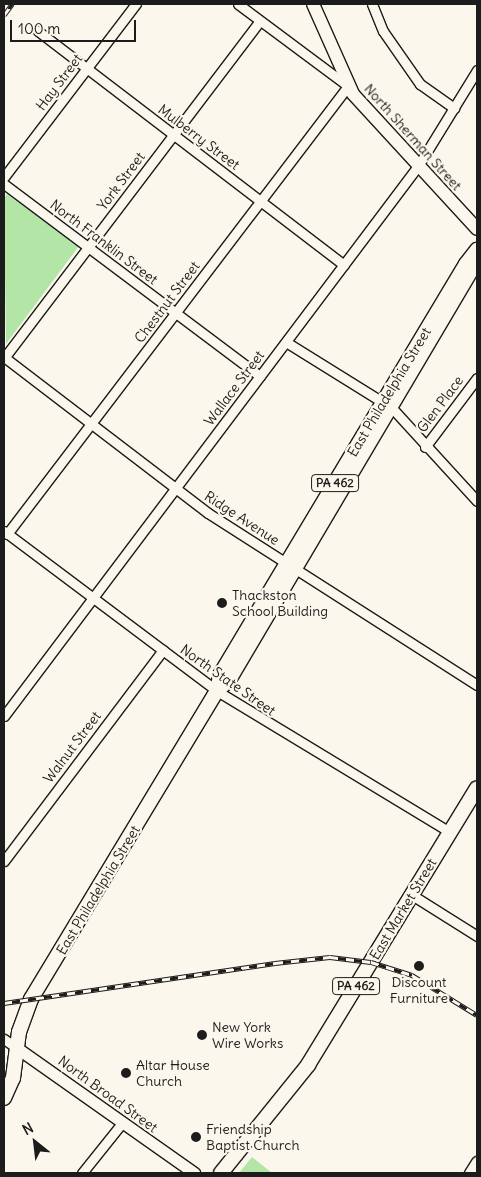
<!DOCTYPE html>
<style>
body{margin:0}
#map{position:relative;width:481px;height:1177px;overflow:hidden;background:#fbf7ec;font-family:Delius,sans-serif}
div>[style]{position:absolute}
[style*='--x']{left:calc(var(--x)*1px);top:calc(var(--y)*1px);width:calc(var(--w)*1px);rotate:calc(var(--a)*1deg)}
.green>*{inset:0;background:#b2e5a6}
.roads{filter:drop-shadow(1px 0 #1c1c1c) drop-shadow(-1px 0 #1c1c1c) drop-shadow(0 1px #1c1c1c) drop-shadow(0 -1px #1c1c1c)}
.minor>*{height:9px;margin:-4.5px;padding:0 4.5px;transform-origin:4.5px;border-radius:4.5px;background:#fbf7ec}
.tertiary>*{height:11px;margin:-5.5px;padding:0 5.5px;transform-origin:5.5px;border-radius:5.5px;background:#fbf7ec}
.secondary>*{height:12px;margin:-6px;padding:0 6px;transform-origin:6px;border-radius:6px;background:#fbf7ec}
.primary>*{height:14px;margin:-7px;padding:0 7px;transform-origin:7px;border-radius:7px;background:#fbf7ec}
.rail>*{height:4.5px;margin-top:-2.25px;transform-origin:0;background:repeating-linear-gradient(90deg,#fbf7ec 0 8px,#1c1c1c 0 16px);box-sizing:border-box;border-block:1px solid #1c1c1c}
.dots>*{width:14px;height:14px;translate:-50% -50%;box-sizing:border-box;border:2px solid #fbf7ec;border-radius:50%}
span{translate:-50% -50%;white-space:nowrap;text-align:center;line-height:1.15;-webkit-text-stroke:4.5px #fbf7ec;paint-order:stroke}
.shield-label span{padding:1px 4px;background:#fbf7ec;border:1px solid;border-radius:4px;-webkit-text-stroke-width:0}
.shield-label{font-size:12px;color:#1c1c1c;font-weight:700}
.street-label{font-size:14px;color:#1c1c1c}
.poi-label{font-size:14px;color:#1c1c1c}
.left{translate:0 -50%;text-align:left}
.frame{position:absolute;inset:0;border:5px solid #1c1c1c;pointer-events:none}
.north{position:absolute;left:10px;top:1117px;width:50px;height:50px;-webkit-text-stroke:4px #fbf7ec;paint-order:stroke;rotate:331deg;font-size:14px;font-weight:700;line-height:20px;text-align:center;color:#1c1c1c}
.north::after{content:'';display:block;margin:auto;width:18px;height:22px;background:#1c1c1c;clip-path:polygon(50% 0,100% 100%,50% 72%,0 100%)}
.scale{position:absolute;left:10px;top:20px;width:126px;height:22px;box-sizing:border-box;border:2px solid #1c1c1c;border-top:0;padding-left:6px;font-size:15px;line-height:18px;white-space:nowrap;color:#1c1c1c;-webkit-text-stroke:4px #fbf7ec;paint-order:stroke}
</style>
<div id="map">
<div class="green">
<div style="clip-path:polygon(7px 194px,79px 246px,6px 344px,4px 198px)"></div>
<div style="clip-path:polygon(252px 1157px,272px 1173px,239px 1173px)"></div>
</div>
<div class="roads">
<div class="minor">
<div style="--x:372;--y:4;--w:29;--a:68"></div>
<div style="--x:383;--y:31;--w:65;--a:55.1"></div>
<div style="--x:420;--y:84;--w:42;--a:35.2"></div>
<div style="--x:38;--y:31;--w:385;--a:37.4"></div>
<div style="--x:4;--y:177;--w:218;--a:-52.7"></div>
<div style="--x:4;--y:184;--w:320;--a:36.9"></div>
<div style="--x:286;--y:342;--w:125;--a:31.9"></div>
<div style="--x:392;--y:408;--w:126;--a:47.6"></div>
<div style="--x:4;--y:357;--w:257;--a:37.4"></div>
<div style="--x:208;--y:513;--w:319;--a:32.6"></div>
<div style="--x:4;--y:358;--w:423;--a:-52.8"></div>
<div style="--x:425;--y:447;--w:86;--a:-53"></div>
<div style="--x:4;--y:531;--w:266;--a:36.9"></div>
<div style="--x:217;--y:691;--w:272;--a:31.2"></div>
<div style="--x:7;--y:534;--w:563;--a:-52.72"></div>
<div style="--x:348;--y:86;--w:137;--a:-143.3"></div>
<div style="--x:4;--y:716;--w:688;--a:-53.03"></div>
<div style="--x:418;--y:166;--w:113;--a:-58.4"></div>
<div style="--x:4;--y:861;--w:264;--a:-53"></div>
<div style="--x:412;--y:895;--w:77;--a:32.2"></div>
<div style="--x:4;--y:1039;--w:16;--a:35"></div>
<div style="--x:82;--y:1173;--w:64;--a:-51.3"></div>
</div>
<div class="tertiary">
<div style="--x:17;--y:1048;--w:217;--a:35.2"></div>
<div style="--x:470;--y:1173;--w:13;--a:-58"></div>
</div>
<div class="secondary">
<div style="--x:313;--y:4;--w:98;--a:66"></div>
<div style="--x:353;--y:94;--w:183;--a:47.4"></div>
</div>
<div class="primary">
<div style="--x:217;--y:691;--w:16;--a:-79"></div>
<div style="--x:220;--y:675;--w:479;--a:-59.1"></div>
<div style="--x:466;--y:264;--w:18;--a:-52"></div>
<div style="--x:4;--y:1098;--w:22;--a:-66"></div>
<div style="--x:13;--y:1078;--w:46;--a:-82.6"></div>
<div style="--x:19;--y:1032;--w:35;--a:-70"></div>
<div style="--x:31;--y:999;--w:360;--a:-58.9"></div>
<div style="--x:217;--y:691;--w:16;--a:-43"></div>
<div style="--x:229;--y:680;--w:487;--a:-59.4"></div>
<div style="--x:221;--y:1173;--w:139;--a:-51.1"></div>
<div style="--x:308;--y:1065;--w:324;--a:-58.6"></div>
</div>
</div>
<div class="rail">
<div style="--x:4;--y:15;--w:14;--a:-54"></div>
<div style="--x:4;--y:1003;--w:274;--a:-8.4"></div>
<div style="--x:275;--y:963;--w:55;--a:-6.2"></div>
<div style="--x:330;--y:957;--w:41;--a:7"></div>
<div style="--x:371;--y:962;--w:43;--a:17.6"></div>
<div style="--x:412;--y:975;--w:76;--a:31.6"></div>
</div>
<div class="dots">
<div style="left:222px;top:603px;background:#1c1c1c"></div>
<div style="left:419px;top:966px;background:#1c1c1c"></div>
<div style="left:202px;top:1035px;background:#1c1c1c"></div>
<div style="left:126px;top:1073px;background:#1c1c1c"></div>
<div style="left:196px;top:1137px;background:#1c1c1c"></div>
</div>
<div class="shield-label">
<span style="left:335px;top:483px">PA 462</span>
<span style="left:356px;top:986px">PA 462</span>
</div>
<div class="street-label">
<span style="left:59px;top:82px;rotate:-53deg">Hay Street</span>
<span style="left:199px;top:137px;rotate:37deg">Mulberry Street</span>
<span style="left:413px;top:137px;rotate:48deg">North Sherman Street</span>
<span style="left:121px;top:181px;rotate:-53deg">York Street</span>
<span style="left:104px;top:242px;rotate:37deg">North Franklin Street</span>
<span style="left:167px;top:302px;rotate:-53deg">Chestnut Street</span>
<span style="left:234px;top:388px;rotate:-53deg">Wallace Street</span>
<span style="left:389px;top:392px;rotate:-59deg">East Philadelphia Street</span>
<span style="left:440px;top:404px;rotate:-53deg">Glen Place</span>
<span style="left:242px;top:518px;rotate:33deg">Ridge Avenue</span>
<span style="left:228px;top:680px;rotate:35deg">North State Street</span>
<span style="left:72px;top:747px;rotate:-53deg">Walnut Street</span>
<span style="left:98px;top:890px;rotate:-59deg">East Philadelphia Street</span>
<span style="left:403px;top:909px;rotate:-59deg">East Market Street</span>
<span style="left:108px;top:1094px;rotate:36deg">North Broad Street</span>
</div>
<div class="poi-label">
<span class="left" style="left:232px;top:603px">Thackston<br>School Building</span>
<span style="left:419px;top:990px">Discount<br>Furniture</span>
<span class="left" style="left:212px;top:1035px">New York<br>Wire Works</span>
<span class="left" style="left:136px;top:1073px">Altar House<br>Church</span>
<span class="left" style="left:206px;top:1137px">Friendship<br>Baptist Church</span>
</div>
<div class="frame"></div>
<div class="north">N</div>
<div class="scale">100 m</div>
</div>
